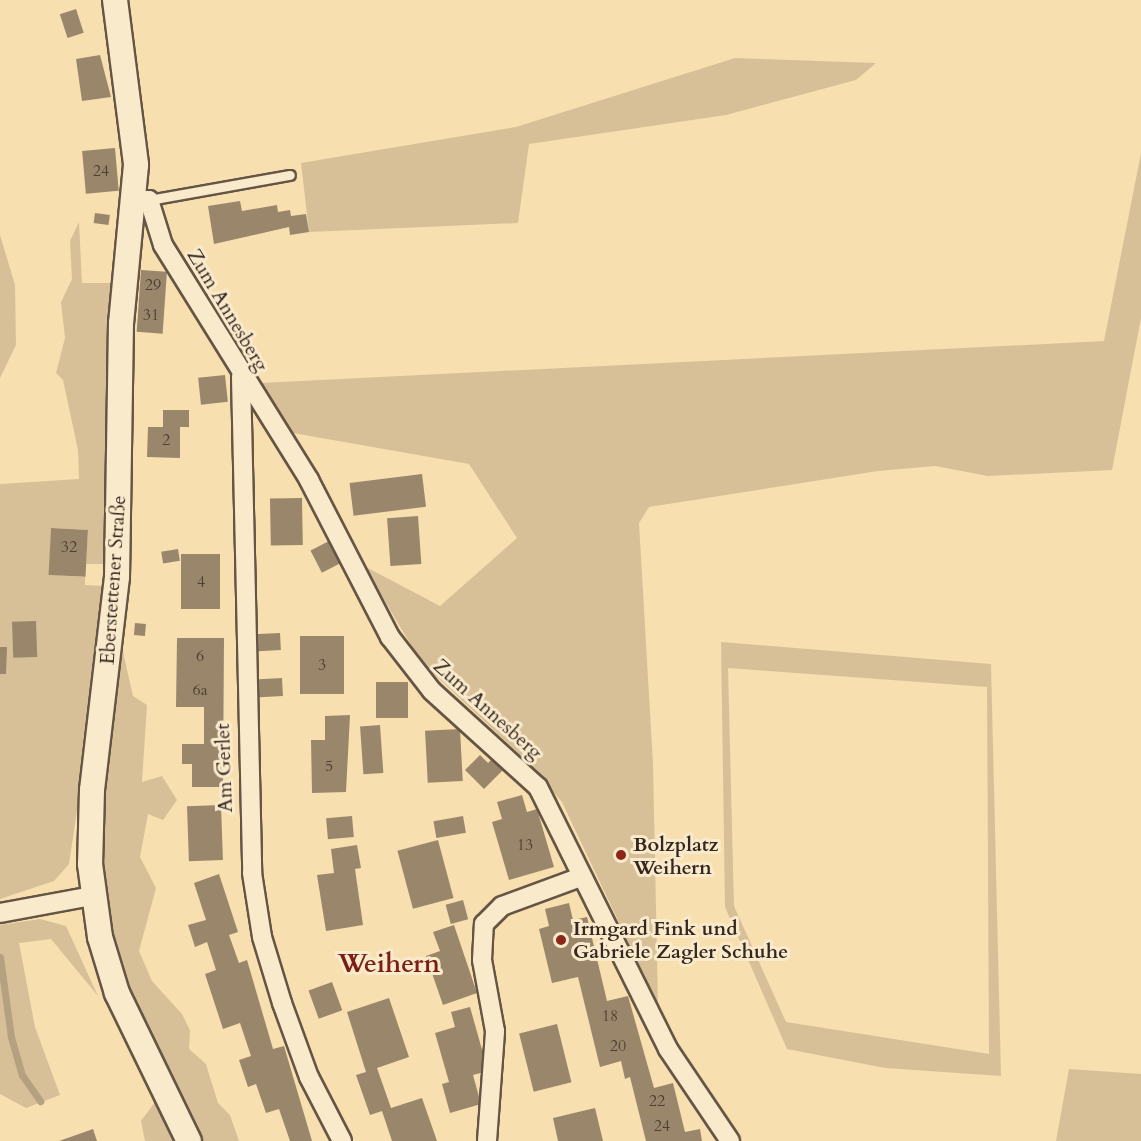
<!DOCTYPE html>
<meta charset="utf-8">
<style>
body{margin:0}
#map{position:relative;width:1141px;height:1141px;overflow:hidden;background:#f8dfb0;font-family:Cardo,serif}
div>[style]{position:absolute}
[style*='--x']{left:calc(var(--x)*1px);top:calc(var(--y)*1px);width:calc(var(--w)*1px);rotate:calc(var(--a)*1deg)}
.green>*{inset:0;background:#d7c098}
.stream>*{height:7px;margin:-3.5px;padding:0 3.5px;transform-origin:3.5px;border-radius:3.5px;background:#b5a07f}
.building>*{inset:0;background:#9a876b;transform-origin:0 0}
.roads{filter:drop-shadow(2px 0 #655544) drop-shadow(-2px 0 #655544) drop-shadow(0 2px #655544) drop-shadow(0 -2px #655544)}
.lane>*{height:9px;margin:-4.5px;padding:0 4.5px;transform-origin:4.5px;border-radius:4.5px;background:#faeacc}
.street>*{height:18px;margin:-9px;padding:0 9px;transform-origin:9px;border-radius:9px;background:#faeacc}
.secondary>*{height:24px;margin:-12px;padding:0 12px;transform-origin:12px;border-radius:12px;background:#faeacc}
.dots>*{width:16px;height:16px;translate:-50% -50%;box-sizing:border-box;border:3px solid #faeacc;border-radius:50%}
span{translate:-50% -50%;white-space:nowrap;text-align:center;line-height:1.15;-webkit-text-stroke:6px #faeacc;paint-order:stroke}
.number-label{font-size:16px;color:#4e3f33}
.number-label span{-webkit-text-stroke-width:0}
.street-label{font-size:20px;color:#342720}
.poi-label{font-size:20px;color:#342720;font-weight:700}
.left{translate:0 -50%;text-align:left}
.district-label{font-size:26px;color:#7a1f14;font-weight:700}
</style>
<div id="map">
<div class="green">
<div style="clip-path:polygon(735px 58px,876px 63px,856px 80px,726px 115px,529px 144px,518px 223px,309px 232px,301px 163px,516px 127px)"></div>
<div style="clip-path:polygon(1141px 153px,1141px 318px,1112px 470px,988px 476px,935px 466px,878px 471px,649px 507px,639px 523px,653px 764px,658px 1005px,562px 802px,528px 762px,421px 662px,364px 566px,440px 606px,517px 538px,469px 464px,293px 433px,261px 383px,1104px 341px)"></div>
<div style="clip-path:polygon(79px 222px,82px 283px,111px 283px,105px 564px,86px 564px,88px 530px,51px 528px,49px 575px,85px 577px,85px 585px,103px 586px,94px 698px,69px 864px,54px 881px,0 899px,0 484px,79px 479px,78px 450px,63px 380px,56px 373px,65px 338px,61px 302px,72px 279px,70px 241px)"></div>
<div style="clip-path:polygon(0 235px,15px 285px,16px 345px,0 378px)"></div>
<div style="clip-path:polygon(evenodd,721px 642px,991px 664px,1001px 1076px,885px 1068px,787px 1049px,725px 907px,721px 642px,728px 668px,987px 687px,989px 1054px,786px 1022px,734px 906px,728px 668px)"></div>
<div style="clip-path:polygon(121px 643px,133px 696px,147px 705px,142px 782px,162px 776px,177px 800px,163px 820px,148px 814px,140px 857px,156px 888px,139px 951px,152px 981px,182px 1014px,190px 1030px,189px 1049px,206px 1064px,218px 1103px,230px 1115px,239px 1141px,198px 1141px,123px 979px,107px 921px,102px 803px)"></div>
<div style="clip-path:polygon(40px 919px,66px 926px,98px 996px,51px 939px,19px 943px,35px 1027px,60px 1095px,26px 1108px,0 1094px,0 925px)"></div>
<div style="clip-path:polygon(1069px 1069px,1141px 1074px,1141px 1141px,1056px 1141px)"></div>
<div style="clip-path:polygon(155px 1102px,175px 1141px,145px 1141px,141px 1121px)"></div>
</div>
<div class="stream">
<div style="--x:0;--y:957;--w:81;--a:82.2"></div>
<div style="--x:11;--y:1037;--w:40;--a:74"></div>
<div style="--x:22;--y:1075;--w:32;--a:55"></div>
</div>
<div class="building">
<div style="left:76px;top:9px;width:25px;height:17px;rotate:72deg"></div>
<div style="clip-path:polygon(100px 55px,111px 97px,82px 101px,76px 59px)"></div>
<div style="left:115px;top:148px;width:43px;height:33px;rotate:85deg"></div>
<div style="clip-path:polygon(240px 201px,242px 211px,277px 205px,278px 212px,290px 210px,291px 216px,306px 214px,309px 232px,290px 235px,289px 227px,214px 244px,208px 206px)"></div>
<div style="left:95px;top:213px;width:15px;height:10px;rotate:8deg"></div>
<div style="left:141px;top:270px;width:26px;height:62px;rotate:4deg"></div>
<div style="left:225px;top:375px;width:27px;height:27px;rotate:84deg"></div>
<div style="clip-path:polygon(163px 410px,189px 410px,189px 427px,180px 427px,180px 458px,147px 457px,148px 427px,163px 427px)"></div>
<div style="left:422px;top:474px;width:33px;height:73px;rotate:83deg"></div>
<div style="left:302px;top:498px;width:47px;height:32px;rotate:89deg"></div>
<div style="left:418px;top:516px;width:48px;height:31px;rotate:86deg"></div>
<div style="left:51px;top:528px;width:37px;height:47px;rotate:3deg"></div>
<div style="left:331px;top:540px;width:25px;height:23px;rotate:63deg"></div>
<div style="left:178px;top:549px;width:12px;height:17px;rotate:81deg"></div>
<div style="left:181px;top:554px;width:39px;height:55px"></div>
<div style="left:36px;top:621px;width:36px;height:24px;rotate:88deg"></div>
<div style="left:135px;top:623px;width:11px;height:12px;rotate:5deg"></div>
<div style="left:280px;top:633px;width:17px;height:28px;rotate:87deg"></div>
<div style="left:300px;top:636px;width:44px;height:58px"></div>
<div style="clip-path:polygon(177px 638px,224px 638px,223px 787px,192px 787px,192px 764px,182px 764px,182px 744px,204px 744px,204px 707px,176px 707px)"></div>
<div style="clip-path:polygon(0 647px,7px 647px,6px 674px,0 674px)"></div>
<div style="left:282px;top:678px;width:18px;height:28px;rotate:87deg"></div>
<div style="left:376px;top:682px;width:32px;height:36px"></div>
<div style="clip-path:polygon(350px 715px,346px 792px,312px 793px,311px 740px,325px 740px,325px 716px)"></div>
<div style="left:380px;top:725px;width:48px;height:20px;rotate:86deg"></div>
<div style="left:460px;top:729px;width:52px;height:35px;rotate:87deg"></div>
<div style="clip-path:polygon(480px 755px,488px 763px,495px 756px,506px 767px,484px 789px,465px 770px)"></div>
<div style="clip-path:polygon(522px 795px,527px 812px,537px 809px,554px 867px,509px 880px,492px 822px,502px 819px,497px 802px)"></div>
<div style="left:221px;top:805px;width:55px;height:34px;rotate:88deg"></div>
<div style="left:352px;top:816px;width:21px;height:26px;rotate:85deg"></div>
<div style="left:463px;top:816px;width:17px;height:30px;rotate:80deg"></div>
<div style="left:438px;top:840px;width:60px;height:42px;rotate:75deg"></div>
<div style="clip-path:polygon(357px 845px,361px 868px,355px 869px,363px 925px,326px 931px,317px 875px,334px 873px,331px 849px)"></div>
<div style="clip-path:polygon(219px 874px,238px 932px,229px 935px,239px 963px,247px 960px,273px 1049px,284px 1046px,312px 1141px,290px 1141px,279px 1109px,266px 1113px,256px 1084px,248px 1087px,239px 1060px,251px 1056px,240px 1023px,223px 1029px,205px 974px,216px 970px,207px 942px,195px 947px,188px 925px,206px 920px,194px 883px)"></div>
<div style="left:463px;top:900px;width:20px;height:18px;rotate:75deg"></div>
<div style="clip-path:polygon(569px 903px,573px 920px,587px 917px,607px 1001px,628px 996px,654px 1088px,673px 1083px,685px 1132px,700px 1129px,702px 1141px,646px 1141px,630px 1077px,625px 1079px,621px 1061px,600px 1067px,578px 977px,552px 983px,539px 929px,549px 926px,545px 909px)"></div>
<div style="clip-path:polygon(454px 925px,477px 993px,443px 1005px,426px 956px,440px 951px,433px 932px)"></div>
<div style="left:332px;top:982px;width:30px;height:25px;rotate:70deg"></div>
<div style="clip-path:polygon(389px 998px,409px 1057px,377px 1068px,391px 1108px,422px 1098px,437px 1141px,392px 1141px,382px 1111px,370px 1115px,356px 1075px,366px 1072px,347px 1012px)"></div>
<div style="clip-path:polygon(470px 1007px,488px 1071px,473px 1075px,481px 1104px,450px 1113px,442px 1084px,449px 1082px,435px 1033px,455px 1027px,451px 1012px)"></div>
<div style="left:557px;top:1024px;width:60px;height:39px;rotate:76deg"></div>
<div style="clip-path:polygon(595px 1108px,603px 1141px,558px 1141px,553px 1118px)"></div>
<div style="clip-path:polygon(93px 1129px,97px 1141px,59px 1141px)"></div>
</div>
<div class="roads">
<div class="lane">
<div style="--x:149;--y:200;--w:143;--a:-10.1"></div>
</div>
<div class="street">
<div style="--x:135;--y:200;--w:14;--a:0"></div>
<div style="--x:149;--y:200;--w:47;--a:72.7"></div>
<div style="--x:163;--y:245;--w:277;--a:58.1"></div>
<div style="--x:309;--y:480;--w:177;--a:62.7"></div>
<div style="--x:390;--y:637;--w:68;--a:52.1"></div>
<div style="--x:432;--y:691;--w:143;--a:42.2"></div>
<div style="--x:538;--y:787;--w:292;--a:63.6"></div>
<div style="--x:668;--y:1049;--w:111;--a:56"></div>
<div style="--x:241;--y:377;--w:496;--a:88.7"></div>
<div style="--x:252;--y:873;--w:65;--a:81.1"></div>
<div style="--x:262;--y:937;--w:69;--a:73.1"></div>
<div style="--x:282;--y:1003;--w:79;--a:70"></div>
<div style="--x:309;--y:1077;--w:72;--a:62.7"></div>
<div style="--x:0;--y:913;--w:94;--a:-10.5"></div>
<div style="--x:487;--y:1141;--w:110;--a:-85.8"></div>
<div style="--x:495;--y:1031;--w:72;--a:-100.4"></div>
<div style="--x:482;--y:960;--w:36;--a:-87"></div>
<div style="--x:484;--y:924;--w:25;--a:-45"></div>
<div style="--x:502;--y:906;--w:84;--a:-20.2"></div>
</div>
<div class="secondary">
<div style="--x:115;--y:0;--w:166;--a:82.7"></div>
<div style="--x:136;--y:165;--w:159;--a:95.4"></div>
<div style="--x:121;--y:323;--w:254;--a:90.9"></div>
<div style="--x:117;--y:577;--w:214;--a:96.7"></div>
<div style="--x:92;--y:790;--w:74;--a:91.5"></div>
<div style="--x:90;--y:864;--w:74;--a:82.2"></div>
<div style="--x:100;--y:937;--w:59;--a:73.1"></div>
<div style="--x:117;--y:993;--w:165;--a:64.1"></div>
</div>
</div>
<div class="dots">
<div style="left:621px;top:855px;background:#8f2418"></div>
<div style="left:561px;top:940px;background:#8f2418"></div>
</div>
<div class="number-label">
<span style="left:101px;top:171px">24</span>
<span style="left:153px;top:285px">29</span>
<span style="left:151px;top:315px">31</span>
<span style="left:166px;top:440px">2</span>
<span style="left:69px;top:547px">32</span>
<span style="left:201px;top:582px">4</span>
<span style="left:200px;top:656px">6</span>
<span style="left:322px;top:665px">3</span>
<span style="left:200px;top:690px">6a</span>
<span style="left:329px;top:766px">5</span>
<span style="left:525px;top:845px">13</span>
<span style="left:610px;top:1016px">18</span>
<span style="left:618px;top:1046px">20</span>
<span style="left:657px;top:1101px">22</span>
<span style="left:662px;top:1126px">24</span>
</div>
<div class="street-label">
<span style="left:228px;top:310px;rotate:59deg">Zum Annesberg</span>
<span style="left:113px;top:580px;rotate:-86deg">Eberstettener Straße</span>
<span style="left:488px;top:709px;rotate:42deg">Zum Annesberg</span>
<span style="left:224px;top:768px;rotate:-92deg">Am Gerlet</span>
</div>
<div class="poi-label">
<span class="left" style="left:633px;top:856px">Bolzplatz<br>Weihern</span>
<span class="left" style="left:573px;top:940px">Irmgard Fink und<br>Gabriele Zagler Schuhe</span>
</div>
<div class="district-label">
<span style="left:389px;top:964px">Weihern</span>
</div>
</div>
